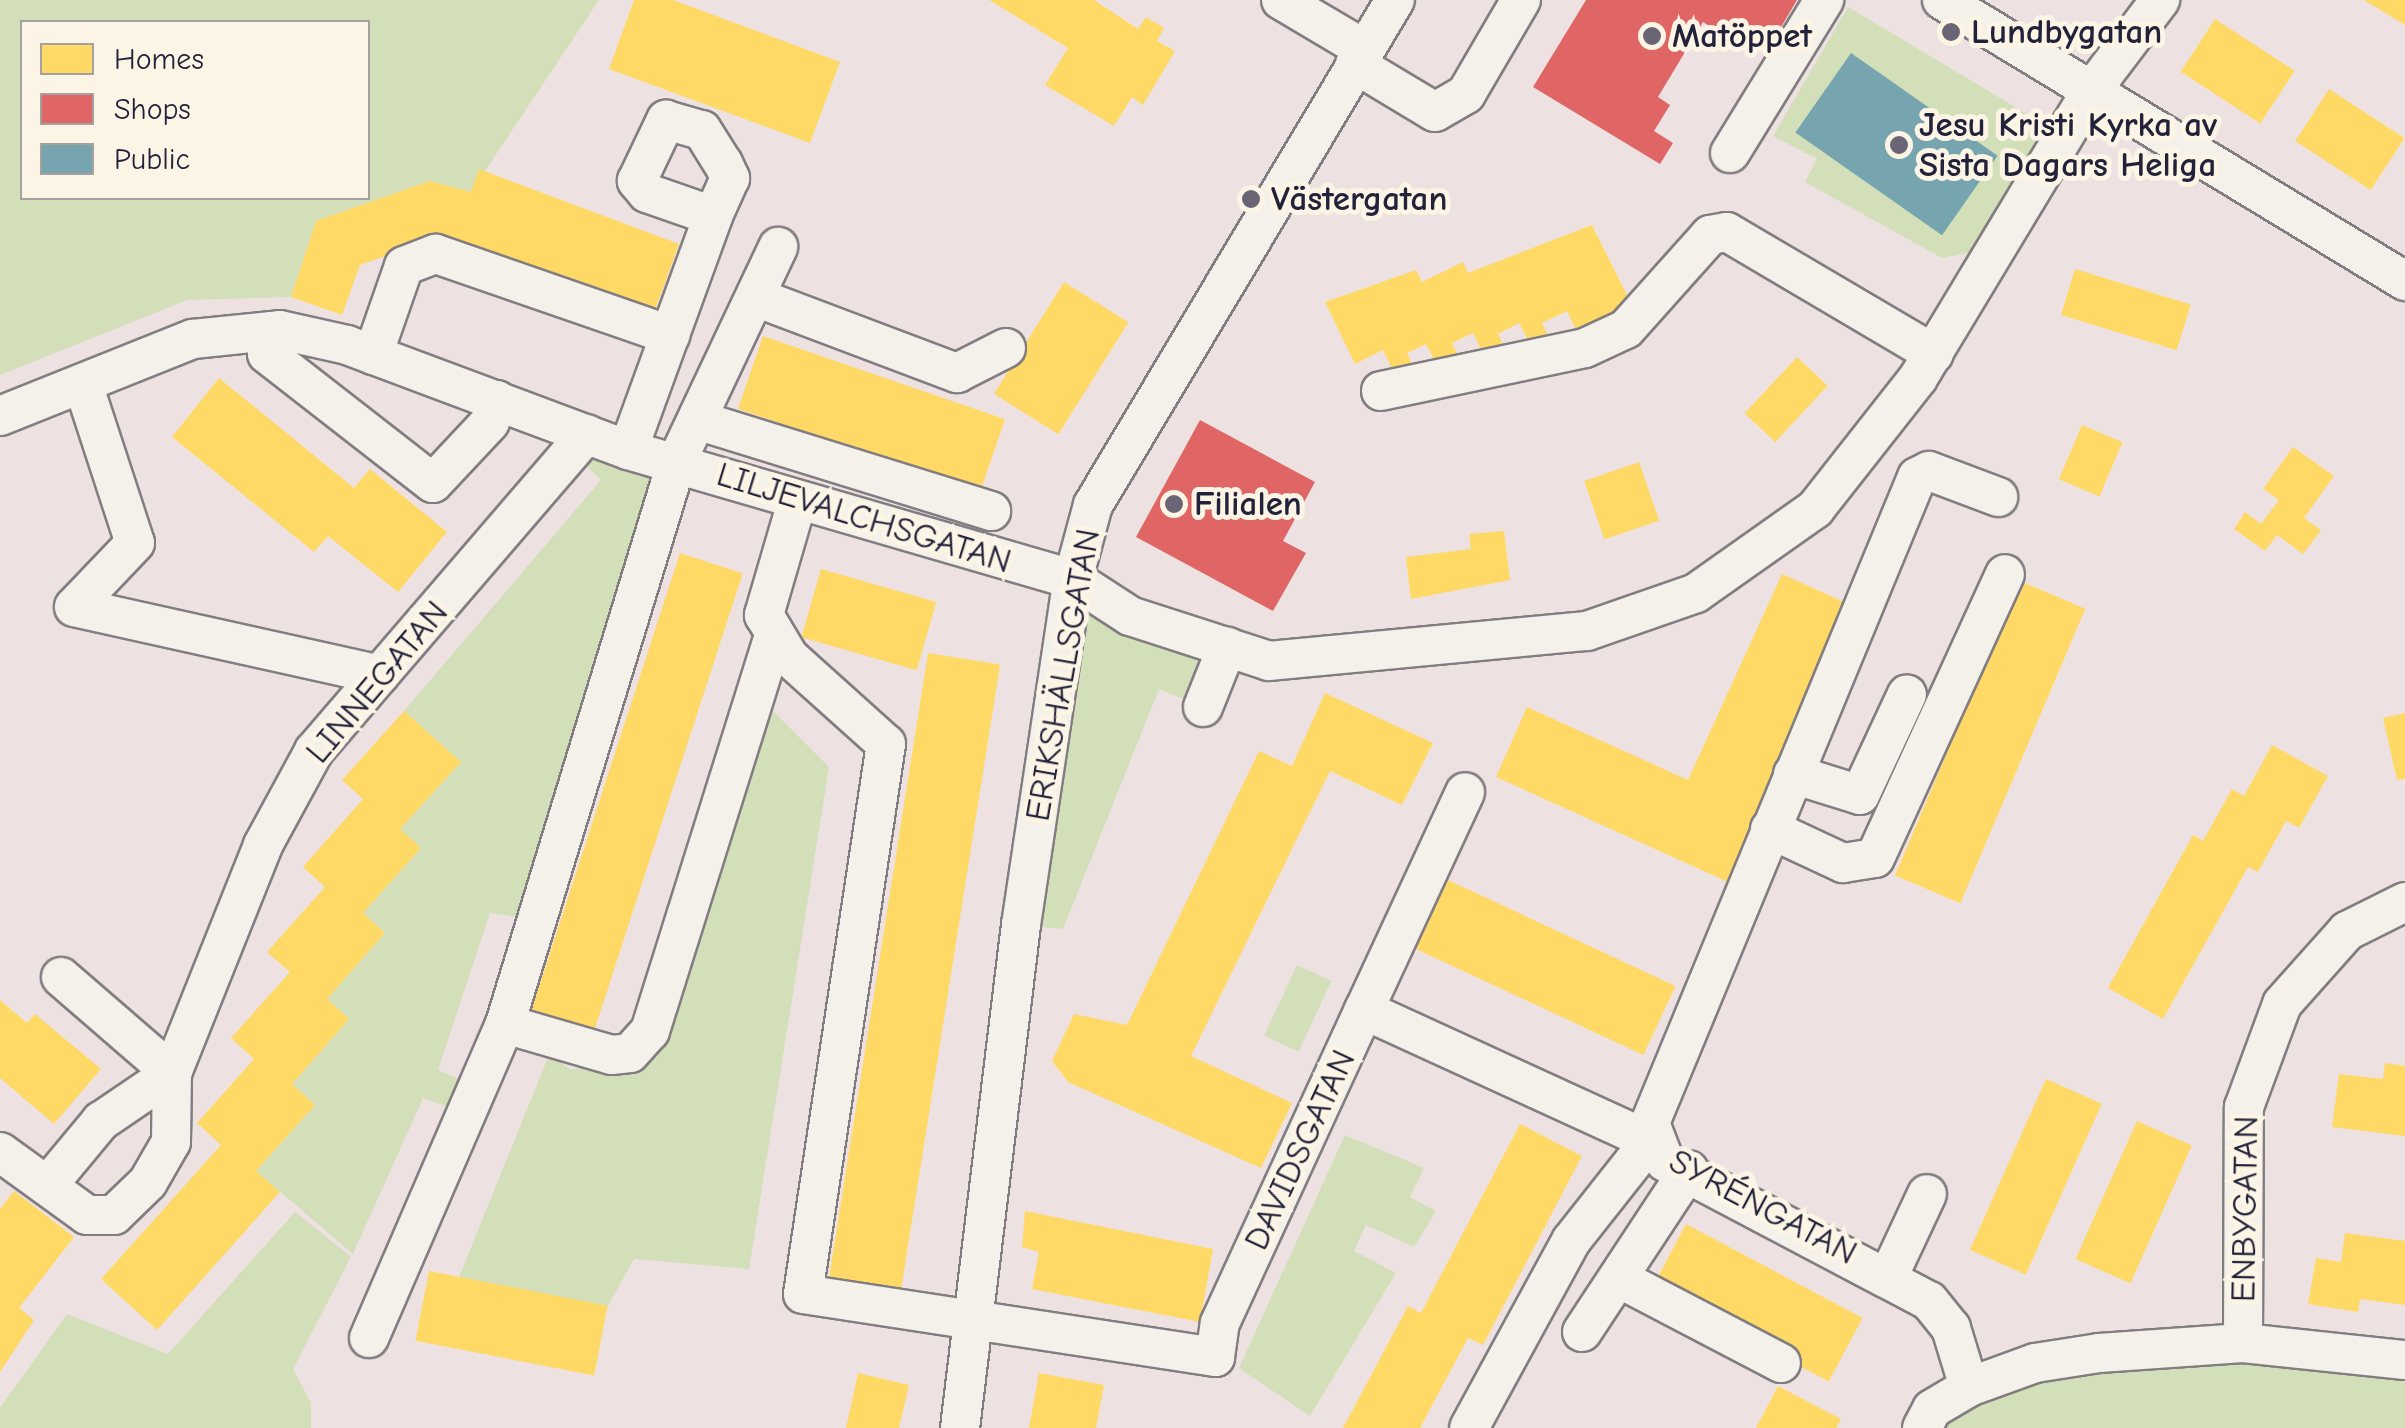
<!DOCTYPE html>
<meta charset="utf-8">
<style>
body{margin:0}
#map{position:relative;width:2405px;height:1428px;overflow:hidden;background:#ede2e1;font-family:"Comic Neue",sans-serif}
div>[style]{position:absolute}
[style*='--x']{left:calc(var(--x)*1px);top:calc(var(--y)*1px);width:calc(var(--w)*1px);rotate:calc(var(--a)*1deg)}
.green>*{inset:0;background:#d2dfb8;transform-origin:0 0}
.homes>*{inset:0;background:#ffd966;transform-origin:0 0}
.shops>*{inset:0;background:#e06666}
.public>*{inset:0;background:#76a5af;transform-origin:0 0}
.roads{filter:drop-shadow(2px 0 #827d81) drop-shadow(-2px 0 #827d81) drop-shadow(0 2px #827d81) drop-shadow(0 -2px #827d81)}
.minor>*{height:38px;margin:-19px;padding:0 19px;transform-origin:19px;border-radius:19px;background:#f4f0ea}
.dots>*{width:28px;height:28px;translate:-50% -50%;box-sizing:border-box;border:5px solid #fcf5e5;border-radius:50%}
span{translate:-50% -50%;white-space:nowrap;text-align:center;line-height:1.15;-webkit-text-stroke:10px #fcf5e5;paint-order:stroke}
.poi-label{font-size:35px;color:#22223b;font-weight:700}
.left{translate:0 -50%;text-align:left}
.street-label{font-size:35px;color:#22223b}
.legend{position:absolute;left:20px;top:20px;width:350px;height:180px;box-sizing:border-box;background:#fcf5e5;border:2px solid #a5a1a1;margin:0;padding:12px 18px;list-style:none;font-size:30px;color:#22223b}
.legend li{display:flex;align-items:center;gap:20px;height:50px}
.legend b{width:50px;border:2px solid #a5a1a1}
</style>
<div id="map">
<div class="green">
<div style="clip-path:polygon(evenodd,0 0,599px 0,471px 192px,430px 181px,316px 221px,291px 297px,187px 300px,0 375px,0 0,22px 22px,368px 22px,368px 198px,22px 198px,22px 22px)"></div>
<div style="clip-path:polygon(1848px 7px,2032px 117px,2044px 156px,1988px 249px,1942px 258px,1805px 182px,1817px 159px,1773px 136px)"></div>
<div style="clip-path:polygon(572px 452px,677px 461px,541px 920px,490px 913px,438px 1070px,464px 1081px,453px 1109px,423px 1098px,353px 1254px,256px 1171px,315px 1105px,292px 1084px,349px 1019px,327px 999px,385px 933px,363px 913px,421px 848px,400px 829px,461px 762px,404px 711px,601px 480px)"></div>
<div style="clip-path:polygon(1073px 579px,1227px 647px,1203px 707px,1159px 689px,1063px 929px,1021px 925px)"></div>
<div style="clip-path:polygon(774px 636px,789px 657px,770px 708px,829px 767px,749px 1269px,634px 1259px,608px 1306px,459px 1277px,549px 1055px,570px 1069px,636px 1066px)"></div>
<div style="left:1297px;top:965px;width:38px;height:78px;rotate:25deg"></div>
<div style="clip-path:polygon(1345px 1135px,1424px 1168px,1410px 1197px,1436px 1211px,1414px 1247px,1366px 1225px,1354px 1251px,1396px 1273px,1310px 1416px,1239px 1368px)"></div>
<div style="clip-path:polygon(295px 1212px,351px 1257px,293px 1369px,311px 1403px,311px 1428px,0 1428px,0 1408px,67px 1314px,168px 1354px)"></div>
<div style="clip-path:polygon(2405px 1360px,2405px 1428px,1922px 1428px,2035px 1363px)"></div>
</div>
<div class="homes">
<div style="clip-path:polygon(634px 0,673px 0,840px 62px,810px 143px,609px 69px)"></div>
<div style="clip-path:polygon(989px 0,1094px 0,1138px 29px,1146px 17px,1164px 28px,1157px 41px,1175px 51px,1143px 105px,1132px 97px,1114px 126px,1045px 85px,1068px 48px)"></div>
<div style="clip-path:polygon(2364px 0,2405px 0,2405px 25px)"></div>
<div style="left:2215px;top:19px;width:95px;height:63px;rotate:33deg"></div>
<div style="left:2329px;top:89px;width:90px;height:62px;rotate:33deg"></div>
<div style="clip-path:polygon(479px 169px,679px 244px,650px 324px,425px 242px,360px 265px,342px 315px,291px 297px,316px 221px,430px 181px,471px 192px)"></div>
<div style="clip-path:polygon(1592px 225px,1631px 303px,1579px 336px,1567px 311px,1542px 323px,1550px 340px,1533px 349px,1519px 323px,1498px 334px,1506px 351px,1487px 361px,1473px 333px,1452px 343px,1461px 361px,1440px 371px,1426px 344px,1407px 353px,1415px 371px,1397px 379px,1383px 350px,1355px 364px,1325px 302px,1416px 270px,1422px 282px,1463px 262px,1468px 273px)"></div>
<div style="left:2075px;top:269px;width:121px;height:48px;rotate:17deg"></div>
<div style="left:1064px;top:282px;width:76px;height:132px;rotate:32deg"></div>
<div style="left:763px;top:336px;width:256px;height:77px;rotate:19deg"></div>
<div style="left:1797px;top:357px;width:42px;height:77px;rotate:43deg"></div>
<div style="clip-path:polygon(219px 378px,354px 488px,370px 469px,447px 532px,398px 592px,328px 536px,314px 552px,172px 437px)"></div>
<div style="left:2082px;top:425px;width:44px;height:59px;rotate:23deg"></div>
<div style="clip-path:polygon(2293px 447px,2334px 476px,2304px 518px,2321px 530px,2303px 554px,2277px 535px,2265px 551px,2234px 529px,2245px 512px,2261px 524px,2279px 500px,2263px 489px)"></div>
<div style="left:1639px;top:462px;width:62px;height:58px;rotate:71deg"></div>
<div style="clip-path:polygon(1504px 531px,1510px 580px,1411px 599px,1406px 557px,1471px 549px,1469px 534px)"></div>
<div style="left:680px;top:553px;width:66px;height:491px;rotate:18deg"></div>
<div style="left:821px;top:569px;width:120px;height:71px;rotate:16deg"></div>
<div style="clip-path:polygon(1782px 574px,1853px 606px,1728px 882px,1496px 777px,1527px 707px,1688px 780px)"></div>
<div style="left:2020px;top:581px;width:71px;height:320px;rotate:23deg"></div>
<div style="left:928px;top:653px;width:73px;height:638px;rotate:9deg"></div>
<div style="clip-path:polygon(1325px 693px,1433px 743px,1402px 805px,1330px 771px,1191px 1056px,1292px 1103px,1261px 1168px,1068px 1082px,1052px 1061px,1074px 1014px,1127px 1025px,1259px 751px,1292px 766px)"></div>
<div style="clip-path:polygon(404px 711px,461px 762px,400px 829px,421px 848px,363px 913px,385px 933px,327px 999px,349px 1019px,292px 1084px,315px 1105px,256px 1171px,280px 1192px,157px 1330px,101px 1279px,221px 1145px,197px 1123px,254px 1059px,231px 1038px,290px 972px,267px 952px,325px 887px,303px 867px,363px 799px,342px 780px)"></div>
<div style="clip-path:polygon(2405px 713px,2405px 779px,2397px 780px,2383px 718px)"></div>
<div style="clip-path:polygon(2272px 745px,2328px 776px,2299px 828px,2286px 821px,2258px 872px,2248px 867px,2163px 1019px,2108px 988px,2193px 835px,2203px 841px,2232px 789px,2244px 796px)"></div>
<div style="left:1448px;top:880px;width:251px;height:76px;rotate:25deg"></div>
<div style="clip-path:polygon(0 1000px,27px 1023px,35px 1014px,101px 1069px,54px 1124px,0 1078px)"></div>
<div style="clip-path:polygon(2385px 1063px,2405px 1066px,2405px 1136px,2332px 1127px,2339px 1074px,2383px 1079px)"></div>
<div style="left:2046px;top:1079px;width:61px;height:187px;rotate:24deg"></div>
<div style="left:2137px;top:1121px;width:60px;height:151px;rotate:24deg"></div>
<div style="clip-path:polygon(1520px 1124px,1582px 1156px,1483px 1345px,1468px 1338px,1420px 1428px,1343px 1428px,1408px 1306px,1421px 1313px)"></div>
<div style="clip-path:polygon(14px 1191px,74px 1237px,19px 1308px,34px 1320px,0 1372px,0 1209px)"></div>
<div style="clip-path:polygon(1025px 1211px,1213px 1249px,1200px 1322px,1032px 1289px,1039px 1252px,1022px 1247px)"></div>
<div style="left:1686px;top:1224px;width:200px;height:72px;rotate:28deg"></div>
<div style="clip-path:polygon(2345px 1233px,2405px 1241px,2405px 1305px,2360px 1299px,2358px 1312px,2308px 1304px,2316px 1258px,2341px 1262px)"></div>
<div style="left:429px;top:1271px;width:182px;height:71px;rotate:11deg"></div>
<div style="clip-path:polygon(858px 1373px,909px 1385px,899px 1428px,846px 1428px)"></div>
<div style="clip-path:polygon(1039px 1373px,1104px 1385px,1096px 1428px,1029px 1428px)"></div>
<div style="clip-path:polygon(1778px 1386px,1841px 1419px,1836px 1428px,1756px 1428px)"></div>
</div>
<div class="shops">
<div style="clip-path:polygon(1586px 0,1797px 0,1774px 39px,1760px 30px,1748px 50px,1703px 22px,1658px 97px,1670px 105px,1654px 131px,1673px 143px,1660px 164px,1533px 87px)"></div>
<div style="clip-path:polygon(1200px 420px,1315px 482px,1283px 541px,1306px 553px,1273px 611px,1136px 537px)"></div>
</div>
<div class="public">
<div style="left:1851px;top:53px;width:179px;height:97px;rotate:35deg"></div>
</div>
<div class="roads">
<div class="minor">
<div style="--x:1281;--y:0;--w:96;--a:30.6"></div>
<div style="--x:1942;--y:0;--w:542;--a:31.25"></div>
<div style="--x:1355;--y:64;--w:93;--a:31"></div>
<div style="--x:1435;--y:112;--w:36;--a:-30"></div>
<div style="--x:1466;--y:94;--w:109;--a:-59.7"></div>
<div style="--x:1730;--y:153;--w:180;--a:-58.4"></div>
<div style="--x:758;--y:298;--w:213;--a:20.7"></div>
<div style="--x:957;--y:373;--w:55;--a:-27"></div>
<div style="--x:271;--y:331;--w:23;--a:100"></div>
<div style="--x:267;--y:354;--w:210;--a:37.9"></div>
<div style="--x:433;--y:483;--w:83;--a:-46.9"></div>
<div style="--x:490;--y:422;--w:23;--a:-72"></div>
<div style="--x:373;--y:355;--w:94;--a:-70.8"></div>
<div style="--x:404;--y:266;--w:34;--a:-21"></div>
<div style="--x:436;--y:254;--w:248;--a:19.1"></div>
<div style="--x:83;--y:384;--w:167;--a:71.9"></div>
<div style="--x:135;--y:543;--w:88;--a:133.6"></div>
<div style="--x:74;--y:607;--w:313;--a:12.5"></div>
<div style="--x:1381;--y:391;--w:208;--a:-11.9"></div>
<div style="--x:1585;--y:348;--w:45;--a:-24.9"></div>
<div style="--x:1626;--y:329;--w:126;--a:-48.2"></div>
<div style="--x:1710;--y:235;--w:17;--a:-10"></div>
<div style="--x:1727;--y:232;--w:240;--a:30.5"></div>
<div style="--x:0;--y:416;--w:208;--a:-21.8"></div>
<div style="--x:193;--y:339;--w:87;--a:-5.9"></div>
<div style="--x:280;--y:330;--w:69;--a:12.6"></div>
<div style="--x:347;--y:345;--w:300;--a:20.5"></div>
<div style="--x:628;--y:450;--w:463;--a:16.2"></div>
<div style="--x:1073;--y:579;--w:68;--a:33"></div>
<div style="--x:1130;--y:616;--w:146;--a:17.9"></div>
<div style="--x:1269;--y:661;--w:319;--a:-5.4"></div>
<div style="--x:1587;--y:631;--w:115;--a:-19.2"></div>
<div style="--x:1696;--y:593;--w:146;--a:-35.2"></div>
<div style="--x:1815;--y:509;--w:167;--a:-51.8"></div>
<div style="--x:1918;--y:378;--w:336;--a:-58.9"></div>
<div style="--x:2092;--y:90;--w:113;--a:-52.9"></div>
<div style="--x:697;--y:420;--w:308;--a:17.2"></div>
<div style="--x:628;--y:450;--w:249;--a:-70"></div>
<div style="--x:713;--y:216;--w:70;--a:-160.8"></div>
<div style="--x:647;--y:193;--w:16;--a:-130"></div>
<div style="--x:637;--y:181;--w:68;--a:-64.6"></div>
<div style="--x:666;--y:120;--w:37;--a:16"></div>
<div style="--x:702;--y:130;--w:39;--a:58"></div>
<div style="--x:723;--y:163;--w:17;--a:65"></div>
<div style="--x:730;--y:178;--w:42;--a:114.1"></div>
<div style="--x:797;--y:502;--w:118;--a:106.3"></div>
<div style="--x:764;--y:615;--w:49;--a:59.2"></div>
<div style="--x:789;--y:657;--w:130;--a:41.9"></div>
<div style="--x:886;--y:744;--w:556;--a:98.58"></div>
<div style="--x:803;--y:1294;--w:417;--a:8.7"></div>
<div style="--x:1215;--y:1357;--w:34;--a:-82"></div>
<div style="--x:1220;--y:1323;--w:345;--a:-65.3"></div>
<div style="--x:1364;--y:1010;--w:315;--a:24.6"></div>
<div style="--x:1650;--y:1141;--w:127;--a:128.3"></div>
<div style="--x:1571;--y:1241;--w:213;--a:118.6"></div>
<div style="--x:1203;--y:707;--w:65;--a:-68.2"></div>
<div style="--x:1793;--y:774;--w:70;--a:17.4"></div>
<div style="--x:1860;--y:795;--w:111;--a:-65"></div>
<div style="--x:1770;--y:829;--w:81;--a:25"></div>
<div style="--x:1843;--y:863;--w:32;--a:-9"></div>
<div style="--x:1875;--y:858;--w:312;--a:-65.4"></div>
<div style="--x:61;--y:977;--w:147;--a:40.9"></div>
<div style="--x:1364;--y:1010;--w:240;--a:-65.1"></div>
<div style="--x:505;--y:1024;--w:111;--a:16.2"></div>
<div style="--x:612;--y:1055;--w:18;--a:-6"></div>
<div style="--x:630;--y:1053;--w:30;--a:-48"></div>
<div style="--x:650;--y:1031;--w:414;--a:-72.6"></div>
<div style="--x:0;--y:1152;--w:107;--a:35.9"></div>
<div style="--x:87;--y:1215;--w:27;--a:0"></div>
<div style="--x:114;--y:1215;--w:47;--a:-44.1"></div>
<div style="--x:148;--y:1182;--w:46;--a:-60.1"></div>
<div style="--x:171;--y:1142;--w:69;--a:-89.2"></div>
<div style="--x:172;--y:1073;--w:245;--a:-68.2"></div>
<div style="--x:263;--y:845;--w:107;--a:-61.5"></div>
<div style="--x:314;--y:751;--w:418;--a:-49.3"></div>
<div style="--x:47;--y:1186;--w:85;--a:-50.3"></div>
<div style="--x:101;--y:1121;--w:86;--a:-34.1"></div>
<div style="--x:1890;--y:1273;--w:87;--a:-64.9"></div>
<div style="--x:1624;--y:1281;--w:177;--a:27.6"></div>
<div style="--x:1582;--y:1332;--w:194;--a:-56.6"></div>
<div style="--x:369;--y:1338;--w:342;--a:-66.6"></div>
<div style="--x:505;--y:1024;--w:589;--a:-73.01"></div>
<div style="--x:677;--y:461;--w:237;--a:-64.7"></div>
<div style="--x:2243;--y:1343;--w:236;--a:-89.8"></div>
<div style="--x:2244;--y:1107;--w:110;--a:-69.7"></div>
<div style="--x:2282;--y:1004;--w:98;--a:-48.3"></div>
<div style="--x:2347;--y:931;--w:65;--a:-26.6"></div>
<div style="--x:1969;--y:1387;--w:62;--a:-107"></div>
<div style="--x:1951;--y:1328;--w:35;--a:-129"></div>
<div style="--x:1929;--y:1301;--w:298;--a:-152.2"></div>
<div style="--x:1665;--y:1162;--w:42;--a:-111"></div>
<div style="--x:1650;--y:1123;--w:699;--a:-67.54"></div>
<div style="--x:1917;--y:477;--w:13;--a:-27"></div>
<div style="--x:1929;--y:471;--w:74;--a:20.6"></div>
<div style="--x:960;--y:1428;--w:507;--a:-83.09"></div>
<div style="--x:1021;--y:925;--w:350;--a:-81.5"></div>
<div style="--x:1073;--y:579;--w:77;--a:-74.9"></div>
<div style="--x:1093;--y:505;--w:588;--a:-59.12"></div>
<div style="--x:1922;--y:1428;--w:21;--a:-62"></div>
<div style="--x:1932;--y:1409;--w:43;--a:-30.7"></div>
<div style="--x:1969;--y:1387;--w:70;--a:-20"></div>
<div style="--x:2035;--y:1363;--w:65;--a:-8.9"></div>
<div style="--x:2099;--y:1353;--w:144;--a:-4"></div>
<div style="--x:2243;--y:1343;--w:163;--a:6"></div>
</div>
</div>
<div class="dots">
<div style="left:1951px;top:32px;background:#696575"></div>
<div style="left:1652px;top:36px;background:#696575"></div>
<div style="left:1899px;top:145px;background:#696575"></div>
<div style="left:1251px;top:199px;background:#696575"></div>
<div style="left:1174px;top:504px;background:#696575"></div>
</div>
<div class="poi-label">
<span class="left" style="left:1971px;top:32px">Lundbygatan</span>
<span class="left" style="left:1672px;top:36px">Matöppet</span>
<span class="left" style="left:1919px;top:145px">Jesu Kristi Kyrka av<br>Sista Dagars Heliga</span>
<span class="left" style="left:1271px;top:199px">Västergatan</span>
<span class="left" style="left:1194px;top:504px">Filialen</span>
</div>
<div class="street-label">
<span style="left:864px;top:518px;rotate:17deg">LILJEVALCHSGATAN</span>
<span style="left:1063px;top:675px;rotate:-80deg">ERIKSHÄLLSGATAN</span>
<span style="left:377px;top:682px;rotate:-50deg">LINNEGATAN</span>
<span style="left:1300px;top:1150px;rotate:-65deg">DAVIDSGATAN</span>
<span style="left:1763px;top:1207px;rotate:28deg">SYRÉNGATAN</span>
<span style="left:2245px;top:1209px;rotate:-89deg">ENBYGATAN</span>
</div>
<ul class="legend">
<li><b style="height:28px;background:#ffd966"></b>Homes</li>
<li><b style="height:28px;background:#e06666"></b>Shops</li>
<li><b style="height:28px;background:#76a5af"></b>Public</li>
</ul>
</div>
